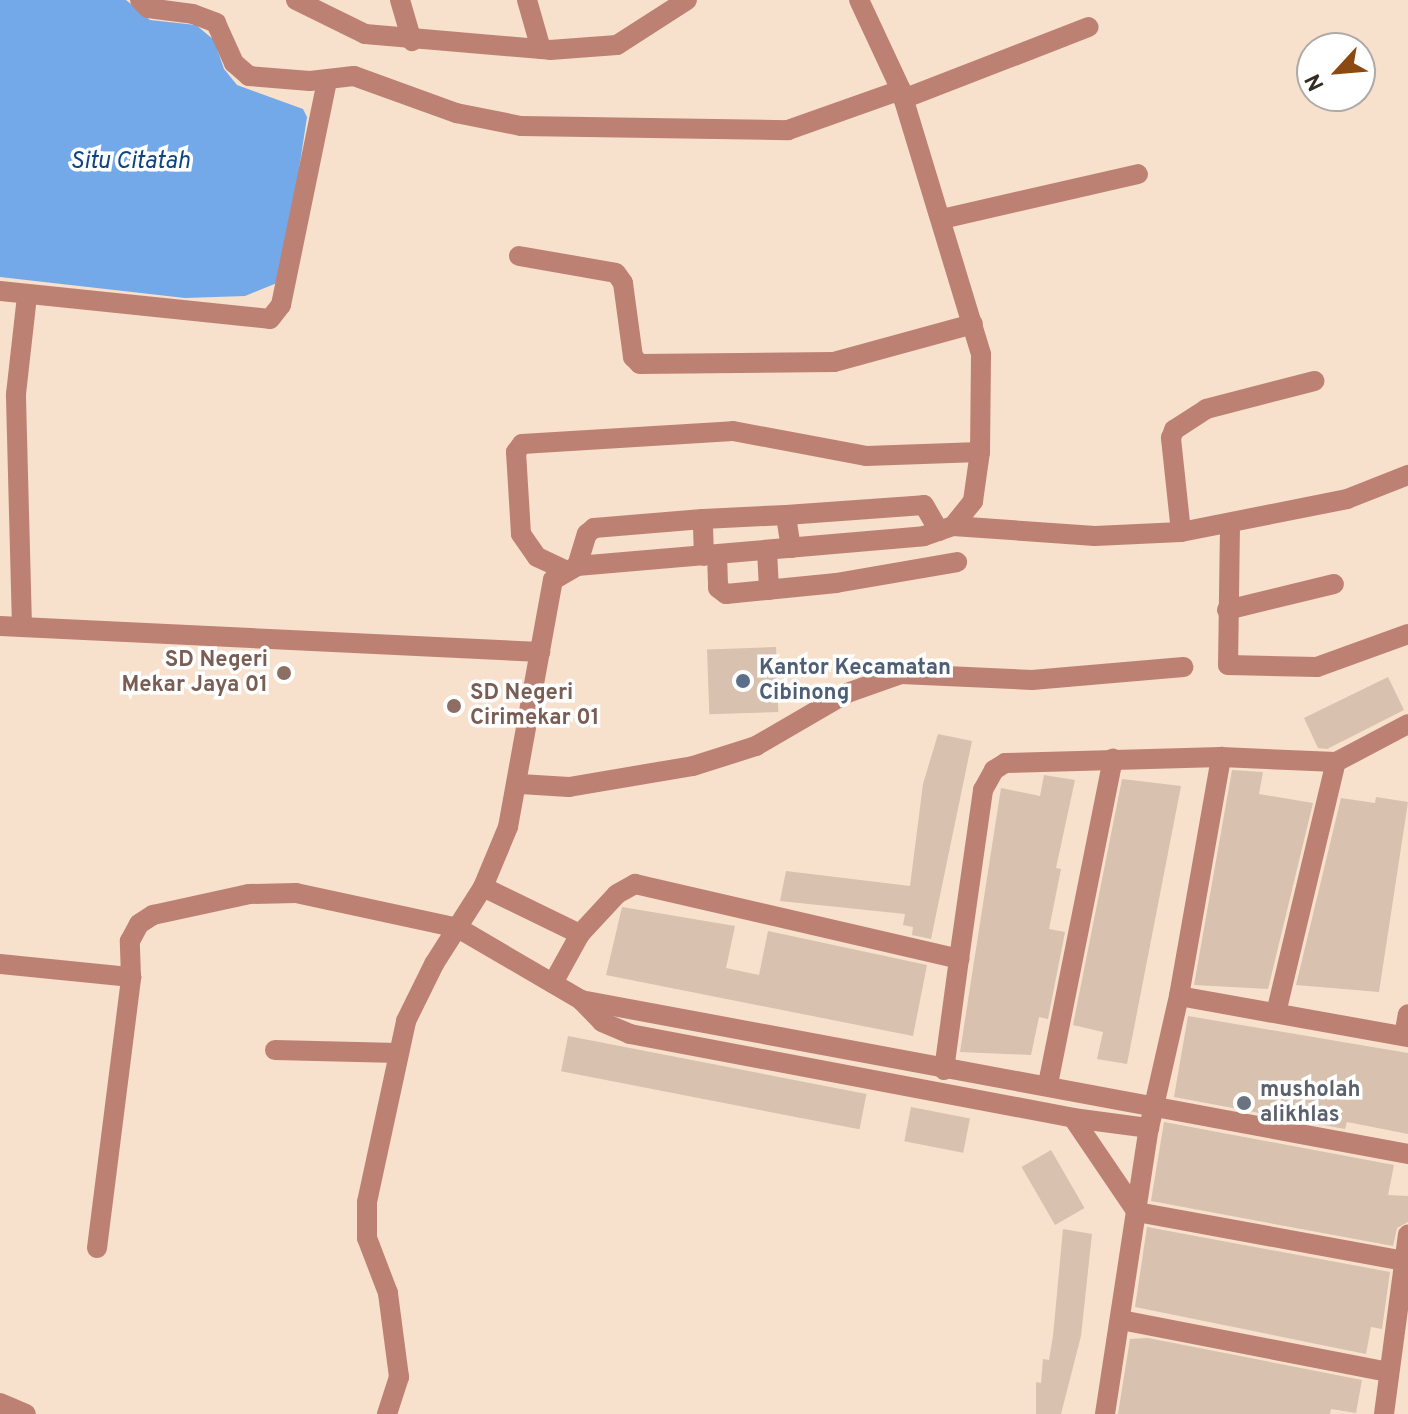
<!DOCTYPE html>
<style>
body{margin:0}
#map{position:relative;width:1408px;height:1414px;overflow:hidden;background:#f7e0cc;font-family:Overpass,sans-serif}
div>[style]{position:absolute}
[style*='--x']{left:calc(var(--x)*1px);top:calc(var(--y)*1px);width:calc(var(--w)*1px);rotate:calc(var(--a)*1deg)}
.water>*{inset:0;background:#73a8e9}
.building>*{inset:0;background:#d8c1ae;transform-origin:0 0}
.minor>*{height:20px;margin:-10px;padding:0 10px;transform-origin:10px;border-radius:10px;background:#bd8173}
.dots>*{width:22px;height:22px;translate:-50% -50%;box-sizing:border-box;border:4px solid #fff;border-radius:50%}
span{translate:-50% -50%;white-space:nowrap;text-align:center;line-height:1.15;-webkit-text-stroke:7px #fff;paint-order:stroke}
.education-label{font-size:22px;color:#785e54;font-weight:700}
.right{translate:-100% -50%;text-align:right}
.left{translate:0 -50%;text-align:left}
.service-label{font-size:22px;color:#4e5e75;font-weight:700}
.worship-label{font-size:22px;color:#5b616d;font-weight:700}
.water-label{font-size:24px;color:#0e447f;font-style:italic}
.north{position:absolute;left:1296px;top:32px;width:80px;height:80px;box-sizing:border-box;background:#fff;border:2px solid #aeaaa7;border-radius:50%;rotate:244deg;font-size:22px;font-weight:700;line-height:32px;text-align:center;color:#342b23}
.north::after{content:'';display:block;margin:auto;width:28px;height:36px;background:#8a4a12;clip-path:polygon(50% 0,100% 100%,50% 72%,0 100%)}
</style>
<div id="map">
<div class="water">
<div style="clip-path:polygon(0 0,126px 0,150px 20px,196px 25px,214px 40px,224px 69px,237px 85px,303px 109px,307px 117px,282px 281px,245px 296px,185px 298px,0 277px)"></div>
</div>
<div class="building">
<div style="left:776px;top:647px;width:65px;height:69px;rotate:88deg"></div>
<div style="clip-path:polygon(1388px 677px,1404px 710px,1327px 749px,1318px 748px,1304px 718px)"></div>
<div style="clip-path:polygon(938px 734px,972px 741px,931px 939px,912px 935px,913px 927px,903px 925px,905px 914px,780px 901px,786px 871px,910px 886px,923px 784px)"></div>
<div style="clip-path:polygon(1232px 770px,1263px 772px,1259px 794px,1313px 803px,1268px 989px,1194px 985px)"></div>
<div style="clip-path:polygon(1044px 775px,1075px 780px,1056px 868px,1061px 869px,1049px 929px,1065px 932px,1048px 1019px,1039px 1017px,1031px 1055px,960px 1052px,1001px 788px,1040px 796px)"></div>
<div style="clip-path:polygon(1122px 779px,1181px 786px,1127px 1064px,1097px 1059px,1103px 1032px,1073px 1025px)"></div>
<div style="clip-path:polygon(1376px 797px,1408px 802px,1379px 992px,1296px 985px,1341px 798px,1375px 803px)"></div>
<div style="clip-path:polygon(622px 907px,735px 926px,726px 968px,759px 975px,768px 931px,927px 965px,913px 1036px,606px 975px)"></div>
<div style="clip-path:polygon(1188px 1016px,1408px 1053px,1408px 1134px,1347px 1122px,1345px 1129px,1174px 1097px)"></div>
<div style="left:568px;top:1036px;width:304px;height:36px;rotate:11deg"></div>
<div style="left:911px;top:1107px;width:60px;height:35px;rotate:11deg"></div>
<div style="clip-path:polygon(1164px 1122px,1394px 1165px,1388px 1195px,1408px 1196px,1408px 1222px,1397px 1228px,1393px 1246px,1151px 1201px)"></div>
<div style="left:1051px;top:1150px;width:67px;height:34px;rotate:60deg"></div>
<div style="clip-path:polygon(1147px 1227px,1390px 1272px,1382px 1329px,1371px 1327px,1366px 1354px,1135px 1307px)"></div>
<div style="clip-path:polygon(1063px 1229px,1092px 1234px,1081px 1336px,1061px 1414px,1036px 1414px,1036px 1382px,1041px 1383px,1043px 1359px,1049px 1360px,1053px 1336px)"></div>
<div style="clip-path:polygon(1148px 1338px,1362px 1380px,1356px 1413px,1331px 1409px,1330px 1414px,1118px 1414px,1130px 1339px)"></div>
</div>
<div class="minor">
<div style="--x:140;--y:0;--w:11;--a:45"></div>
<div style="--x:148;--y:8;--w:45;--a:7.6"></div>
<div style="--x:193;--y:14;--w:25;--a:21"></div>
<div style="--x:216;--y:23;--w:44;--a:65.8"></div>
<div style="--x:234;--y:63;--w:20;--a:41"></div>
<div style="--x:249;--y:76;--w:61;--a:4.7"></div>
<div style="--x:310;--y:81;--w:44;--a:-6.5"></div>
<div style="--x:354;--y:76;--w:109;--a:19.9"></div>
<div style="--x:456;--y:113;--w:66;--a:11.3"></div>
<div style="--x:521;--y:126;--w:267;--a:0.9"></div>
<div style="--x:788;--y:130;--w:120;--a:-19.5"></div>
<div style="--x:296;--y:0;--w:77;--a:26.2"></div>
<div style="--x:365;--y:34;--w:186;--a:4.9"></div>
<div style="--x:550;--y:50;--w:67;--a:-4.3"></div>
<div style="--x:617;--y:45;--w:83;--a:-32.7"></div>
<div style="--x:400;--y:0;--w:43;--a:73.7"></div>
<div style="--x:527;--y:0;--w:51;--a:74.1"></div>
<div style="--x:903;--y:99;--w:199;--a:-21.2"></div>
<div style="--x:942;--y:219;--w:201;--a:-12.9"></div>
<div style="--x:519;--y:256;--w:98;--a:9.9"></div>
<div style="--x:616;--y:273;--w:12;--a:55"></div>
<div style="--x:623;--y:283;--w:75;--a:82.3"></div>
<div style="--x:633;--y:357;--w:10;--a:45"></div>
<div style="--x:640;--y:364;--w:194;--a:-0.6"></div>
<div style="--x:834;--y:362;--w:144;--a:-15.3"></div>
<div style="--x:0;--y:291;--w:271;--a:5.9"></div>
<div style="--x:270;--y:319;--w:18;--a:-52"></div>
<div style="--x:281;--y:305;--w:230;--a:-78.4"></div>
<div style="--x:1230;--y:525;--w:140;--a:90.8"></div>
<div style="--x:1228;--y:665;--w:89;--a:1.3"></div>
<div style="--x:1317;--y:667;--w:97;--a:-19.9"></div>
<div style="--x:953;--y:526;--w:142;--a:4"></div>
<div style="--x:1095;--y:536;--w:86;--a:-2.7"></div>
<div style="--x:1181;--y:532;--w:169;--a:-11.2"></div>
<div style="--x:1347;--y:499;--w:66;--a:-21.5"></div>
<div style="--x:1181;--y:532;--w:95;--a:-96.1"></div>
<div style="--x:1171;--y:438;--w:9;--a:-69"></div>
<div style="--x:1174;--y:430;--w:38;--a:-33"></div>
<div style="--x:1206;--y:409;--w:112;--a:-14.5"></div>
<div style="--x:791;--y:548;--w:33;--a:-99"></div>
<div style="--x:786;--y:515;--w:138;--a:-4.1"></div>
<div style="--x:924;--y:505;--w:30;--a:60"></div>
<div style="--x:767;--y:550;--w:40;--a:87.1"></div>
<div style="--x:717;--y:555;--w:33;--a:88"></div>
<div style="--x:718;--y:588;--w:10;--a:37"></div>
<div style="--x:726;--y:594;--w:111;--a:-5.7"></div>
<div style="--x:836;--y:583;--w:123;--a:-9.8"></div>
<div style="--x:704;--y:556;--w:37;--a:-92"></div>
<div style="--x:703;--y:519;--w:83;--a:-2.8"></div>
<div style="--x:577;--y:566;--w:34;--a:-73"></div>
<div style="--x:587;--y:534;--w:9;--a:-41"></div>
<div style="--x:594;--y:528;--w:109;--a:-4.7"></div>
<div style="--x:565;--y:570;--w:31;--a:-155"></div>
<div style="--x:537;--y:557;--w:28;--a:-125"></div>
<div style="--x:521;--y:534;--w:82;--a:-93.5"></div>
<div style="--x:516;--y:452;--w:10;--a:-53"></div>
<div style="--x:522;--y:444;--w:211;--a:-3.5"></div>
<div style="--x:733;--y:431;--w:135;--a:10.6"></div>
<div style="--x:866;--y:456;--w:114;--a:-2"></div>
<div style="--x:1227;--y:610;--w:110;--a:-13.7"></div>
<div style="--x:0;--y:626;--w:541;--a:2.76"></div>
<div style="--x:22;--y:627;--w:233;--a:-91.5"></div>
<div style="--x:16;--y:394;--w:99;--a:-83.6"></div>
<div style="--x:520;--y:784;--w:49;--a:3.5"></div>
<div style="--x:569;--y:787;--w:126;--a:-9.6"></div>
<div style="--x:693;--y:766;--w:66;--a:-17.6"></div>
<div style="--x:756;--y:746;--w:105;--a:-30.2"></div>
<div style="--x:847;--y:693;--w:57;--a:-19.4"></div>
<div style="--x:901;--y:674;--w:131;--a:2.6"></div>
<div style="--x:1032;--y:680;--w:152;--a:-4.9"></div>
<div style="--x:483;--y:887;--w:108;--a:25.9"></div>
<div style="--x:0;--y:964;--w:132;--a:5.7"></div>
<div style="--x:553;--y:983;--w:56;--a:-61.1"></div>
<div style="--x:580;--y:934;--w:54;--a:-47.2"></div>
<div style="--x:617;--y:894;--w:21;--a:-29"></div>
<div style="--x:635;--y:884;--w:333;--a:13"></div>
<div style="--x:959;--y:959;--w:171;--a:-81.9"></div>
<div style="--x:983;--y:790;--w:23;--a:-61"></div>
<div style="--x:994;--y:770;--w:13;--a:-32"></div>
<div style="--x:1005;--y:763;--w:216;--a:-1.6"></div>
<div style="--x:1221;--y:757;--w:115;--a:2.5"></div>
<div style="--x:1336;--y:762;--w:81;--a:-27.8"></div>
<div style="--x:1179;--y:996;--w:233;--a:10.2"></div>
<div style="--x:581;--y:1000;--w:841;--a:10.55"></div>
<div style="--x:1276;--y:1013;--w:258;--a:-76.6"></div>
<div style="--x:1404;--y:1036;--w:22;--a:-80"></div>
<div style="--x:275;--y:1050;--w:123;--a:1.4"></div>
<div style="--x:944;--y:1070;--w:112;--a:-82.3"></div>
<div style="--x:1048;--y:1084;--w:332;--a:-78.7"></div>
<div style="--x:1073;--y:1118;--w:114;--a:55.8"></div>
<div style="--x:1137;--y:1212;--w:271;--a:10.4"></div>
<div style="--x:97;--y:1248;--w:273;--a:-82.8"></div>
<div style="--x:131;--y:977;--w:36;--a:-92"></div>
<div style="--x:130;--y:941;--w:19;--a:-62"></div>
<div style="--x:139;--y:924;--w:17;--a:-33"></div>
<div style="--x:153;--y:915;--w:98;--a:-12.3"></div>
<div style="--x:249;--y:894;--w:47;--a:-1.2"></div>
<div style="--x:296;--y:893;--w:166;--a:12.2"></div>
<div style="--x:458;--y:928;--w:143;--a:30.3"></div>
<div style="--x:581;--y:1000;--w:30;--a:46"></div>
<div style="--x:602;--y:1022;--w:30;--a:23"></div>
<div style="--x:630;--y:1034;--w:451;--a:10.7"></div>
<div style="--x:1073;--y:1118;--w:77;--a:7.5"></div>
<div style="--x:1121;--y:1320;--w:273;--a:11"></div>
<div style="--x:0;--y:1403;--w:28;--a:23"></div>
<div style="--x:387;--y:1414;--w:39;--a:-72"></div>
<div style="--x:399;--y:1377;--w:85;--a:-97.5"></div>
<div style="--x:388;--y:1293;--w:59;--a:-110.9"></div>
<div style="--x:367;--y:1238;--w:36;--a:-90"></div>
<div style="--x:367;--y:1202;--w:185;--a:-77.8"></div>
<div style="--x:406;--y:1021;--w:64;--a:-63.8"></div>
<div style="--x:434;--y:964;--w:91;--a:-57.5"></div>
<div style="--x:483;--y:887;--w:65;--a:-67.4"></div>
<div style="--x:508;--y:827;--w:251;--a:-79.7"></div>
<div style="--x:553;--y:580;--w:28;--a:-30"></div>
<div style="--x:577;--y:566;--w:348;--a:-4.9"></div>
<div style="--x:924;--y:536;--w:31;--a:-19"></div>
<div style="--x:953;--y:526;--w:32;--a:-51"></div>
<div style="--x:973;--y:501;--w:49;--a:-81.9"></div>
<div style="--x:980;--y:452;--w:98;--a:-89.4"></div>
<div style="--x:981;--y:354;--w:276;--a:-106.9"></div>
<div style="--x:901;--y:90;--w:99;--a:-115"></div>
<div style="--x:1105;--y:1414;--w:289;--a:-81.3"></div>
<div style="--x:1149;--y:1128;--w:135;--a:-77.2"></div>
<div style="--x:1179;--y:996;--w:243;--a:-80"></div>
<div style="--x:1384;--y:1414;--w:181;--a:-82.4"></div>
</div>
<div class="dots">
<div style="left:284px;top:673px;background:#8d6e63"></div>
<div style="left:743px;top:681px;background:#5c6f8a"></div>
<div style="left:454px;top:706px;background:#8d6e63"></div>
<div style="left:1244px;top:1103px;background:#6b7280"></div>
</div>
<div class="education-label">
<span class="right" style="left:268px;top:673px">SD Negeri<br>Mekar Jaya 01</span>
<span class="left" style="left:470px;top:706px">SD Negeri<br>Cirimekar 01</span>
</div>
<div class="service-label">
<span class="left" style="left:759px;top:681px">Kantor Kecamatan<br>Cibinong</span>
</div>
<div class="worship-label">
<span class="left" style="left:1260px;top:1103px">musholah<br>alikhlas</span>
</div>
<div class="water-label">
<span style="left:130px;top:163px">Situ Citatah</span>
</div>
<div class="north">N</div>
</div>
